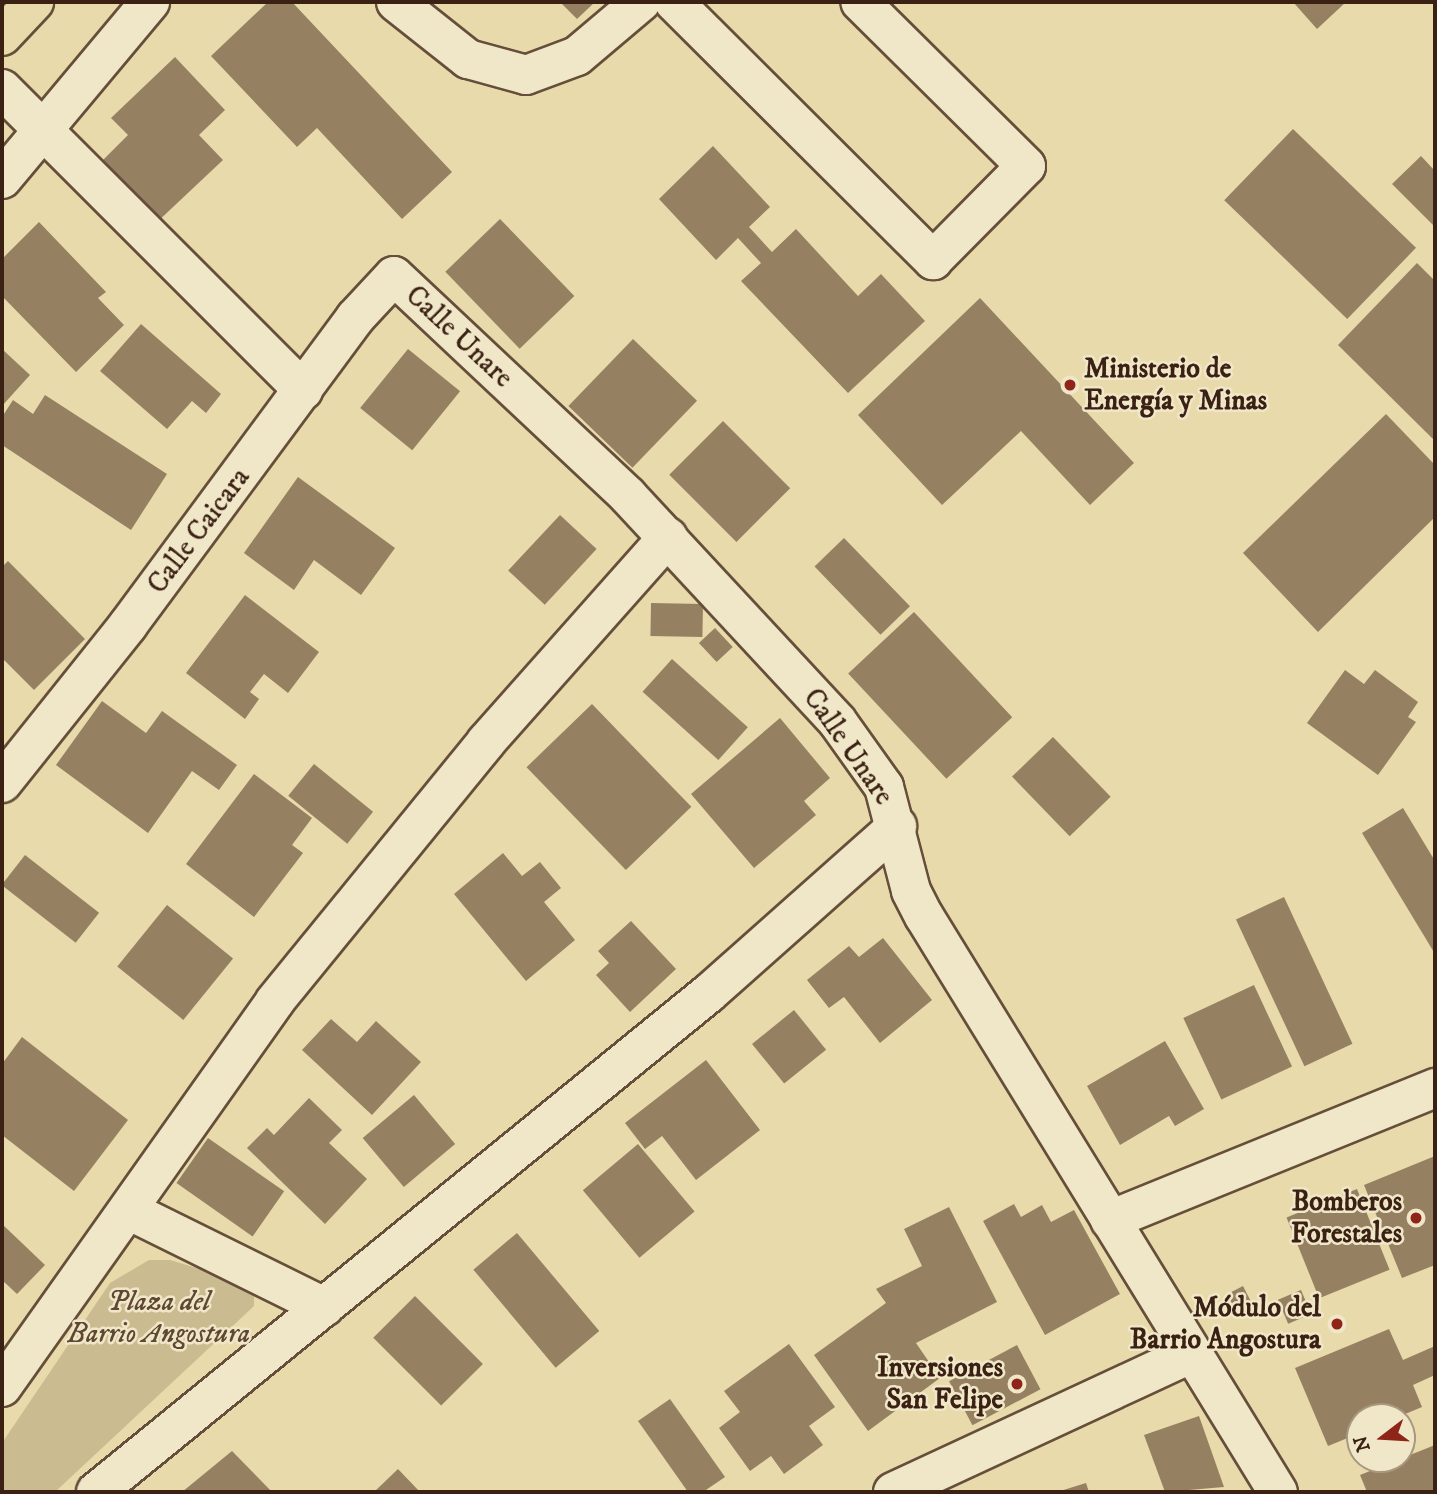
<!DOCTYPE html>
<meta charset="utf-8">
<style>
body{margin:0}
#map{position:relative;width:1437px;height:1494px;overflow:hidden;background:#e8daaa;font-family:"IM FELL DW Pica",serif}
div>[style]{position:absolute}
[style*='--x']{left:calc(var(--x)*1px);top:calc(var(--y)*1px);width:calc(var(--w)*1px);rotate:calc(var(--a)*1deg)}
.green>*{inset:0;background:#cbbb90}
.building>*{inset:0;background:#958162;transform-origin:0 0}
.roads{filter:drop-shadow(2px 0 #664f3a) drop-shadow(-2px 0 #664f3a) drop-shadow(0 2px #664f3a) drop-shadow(0 -2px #664f3a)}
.minor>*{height:38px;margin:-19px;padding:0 19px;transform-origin:19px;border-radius:19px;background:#f0e7c8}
.major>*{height:38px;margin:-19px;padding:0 19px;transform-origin:19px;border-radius:19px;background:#e8daaa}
.dots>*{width:19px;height:19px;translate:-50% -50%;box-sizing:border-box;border:4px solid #f0e7c8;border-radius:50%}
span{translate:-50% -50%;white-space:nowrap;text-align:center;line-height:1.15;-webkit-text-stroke:5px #f0e7c8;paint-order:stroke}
.street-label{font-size:28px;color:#3b2114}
.poi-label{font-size:28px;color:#3b2114;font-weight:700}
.left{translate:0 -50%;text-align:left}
.right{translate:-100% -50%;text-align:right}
.park-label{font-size:28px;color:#5f4833;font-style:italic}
.frame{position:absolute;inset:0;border:4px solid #3b2114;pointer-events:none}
.north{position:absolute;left:1346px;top:1403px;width:70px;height:70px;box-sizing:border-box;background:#f0e7c8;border:2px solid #a89880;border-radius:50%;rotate:253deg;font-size:19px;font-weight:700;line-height:28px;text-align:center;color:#3b2114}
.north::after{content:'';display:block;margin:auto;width:24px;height:32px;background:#8f2418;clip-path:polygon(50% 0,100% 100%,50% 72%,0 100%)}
</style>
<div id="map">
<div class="green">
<div style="clip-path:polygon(149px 1260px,170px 1260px,230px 1278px,254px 1290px,254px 1306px,55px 1492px,2px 1492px,2px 1443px,110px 1283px)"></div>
</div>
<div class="building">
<div style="clip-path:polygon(268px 2px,292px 2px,452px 172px,402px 219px,317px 128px,297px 147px,211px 56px)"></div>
<div style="clip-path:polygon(560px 2px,595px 2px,577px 19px)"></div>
<div style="clip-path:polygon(1293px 2px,1346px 2px,1317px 29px)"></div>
<div style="clip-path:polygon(175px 57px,225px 110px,199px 135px,223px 160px,155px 224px,99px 164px,128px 135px,111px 118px)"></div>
<div style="left:1293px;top:129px;width:171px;height:99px;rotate:44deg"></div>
<div style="clip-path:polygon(713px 146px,770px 207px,749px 227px,772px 252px,796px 229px,858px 296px,881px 274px,925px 321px,848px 393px,741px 281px,761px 263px,738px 238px,716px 260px,659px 199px)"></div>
<div style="clip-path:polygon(1421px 156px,1435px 171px,1435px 227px,1392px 184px)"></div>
<div style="left:500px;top:219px;width:107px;height:76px;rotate:46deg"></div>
<div style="clip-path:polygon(39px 222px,106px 292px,98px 298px,124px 325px,76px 372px,2px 296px,2px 259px)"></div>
<div style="clip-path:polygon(1417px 263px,1435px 281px,1435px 441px,1338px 345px)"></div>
<div style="clip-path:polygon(980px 298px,1134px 463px,1090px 505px,1021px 431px,942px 505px,858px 415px)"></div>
<div style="clip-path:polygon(141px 324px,221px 394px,206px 413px,192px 401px,167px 429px,100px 371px)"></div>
<div style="left:633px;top:339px;width:89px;height:93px;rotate:44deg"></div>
<div style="clip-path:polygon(2px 349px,30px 375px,2px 406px)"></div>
<div style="left:408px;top:349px;width:67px;height:76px;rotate:39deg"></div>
<div style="clip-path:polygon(45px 395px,167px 474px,131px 530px,2px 445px,2px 417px,13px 400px,33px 414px)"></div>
<div style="clip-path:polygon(1386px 414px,1435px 465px,1435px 517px,1318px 632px,1243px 553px)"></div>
<div style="left:723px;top:421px;width:95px;height:76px;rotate:45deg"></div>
<div style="clip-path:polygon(298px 477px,395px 548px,361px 595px,314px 560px,294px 590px,244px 553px)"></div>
<div style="left:560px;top:515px;width:50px;height:76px;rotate:43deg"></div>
<div style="left:844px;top:538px;width:95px;height:41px;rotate:46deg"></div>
<div style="clip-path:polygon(8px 561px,85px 639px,34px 690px,2px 658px,2px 567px)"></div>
<div style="clip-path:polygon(245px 595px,319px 652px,288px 693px,264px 674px,250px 692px,259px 699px,245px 719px,186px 673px)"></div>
<div style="left:651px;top:603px;width:52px;height:33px;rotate:1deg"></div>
<div style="left:914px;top:612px;width:144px;height:90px;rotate:47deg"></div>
<div style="left:715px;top:628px;width:26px;height:22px;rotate:47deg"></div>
<div style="left:672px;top:659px;width:102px;height:44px;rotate:42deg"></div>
<div style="clip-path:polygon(1345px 670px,1364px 684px,1375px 670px,1418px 702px,1408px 717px,1416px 722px,1378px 775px,1307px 723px)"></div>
<div style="clip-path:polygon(102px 701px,146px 733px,162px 711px,237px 765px,219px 790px,192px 771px,148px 833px,56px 765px)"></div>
<div style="left:592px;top:704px;width:143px;height:91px;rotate:46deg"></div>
<div style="clip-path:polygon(780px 718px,830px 778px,804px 801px,816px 815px,754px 868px,691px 794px)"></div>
<div style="left:1053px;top:737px;width:83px;height:57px;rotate:46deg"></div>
<div style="left:314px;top:764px;width:76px;height:41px;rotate:39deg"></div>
<div style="clip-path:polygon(254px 774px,312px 818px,292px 845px,303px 853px,254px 917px,186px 864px)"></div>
<div style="clip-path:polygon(1403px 808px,1435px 861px,1435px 954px,1362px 833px)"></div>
<div style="clip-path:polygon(503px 853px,522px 876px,540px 862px,561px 888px,544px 902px,575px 940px,526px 981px,454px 894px)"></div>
<div style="left:25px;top:855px;width:94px;height:38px;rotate:38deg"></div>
<div style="left:1284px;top:897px;width:162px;height:53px;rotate:65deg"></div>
<div style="left:167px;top:905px;width:85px;height:79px;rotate:39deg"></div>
<div style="clip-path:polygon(631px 921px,676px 969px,630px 1012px,596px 975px,609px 963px,598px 951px)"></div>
<div style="clip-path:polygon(883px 938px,932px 1000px,880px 1043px,844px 997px,829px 1008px,807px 980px,849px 946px,859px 957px)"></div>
<div style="left:1254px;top:985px;width:90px;height:78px;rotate:65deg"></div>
<div style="left:794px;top:1010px;width:51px;height:54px;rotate:51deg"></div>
<div style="clip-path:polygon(331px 1019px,357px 1042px,376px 1021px,421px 1062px,372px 1115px,302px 1050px)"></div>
<div style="clip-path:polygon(22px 1037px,128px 1120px,74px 1191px,2px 1135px,2px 1064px)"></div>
<div style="clip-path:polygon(1165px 1041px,1204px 1109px,1175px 1126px,1169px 1116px,1120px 1145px,1087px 1086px)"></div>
<div style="clip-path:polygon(706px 1060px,760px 1130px,696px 1180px,662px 1136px,645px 1149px,625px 1123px)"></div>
<div style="left:414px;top:1095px;width:64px;height:67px;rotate:50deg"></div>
<div style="clip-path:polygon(309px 1098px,342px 1130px,329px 1143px,367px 1179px,325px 1224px,247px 1148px,267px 1128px,274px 1135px)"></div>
<div style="left:208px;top:1138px;width:93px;height:55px;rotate:35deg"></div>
<div style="left:638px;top:1144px;width:88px;height:72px;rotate:50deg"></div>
<div style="clip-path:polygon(1435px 1156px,1435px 1265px,1402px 1278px,1364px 1185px)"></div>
<div style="left:1357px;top:1189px;width:87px;height:76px;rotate:68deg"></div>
<div style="clip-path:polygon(1014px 1204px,1021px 1217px,1042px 1205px,1051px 1222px,1074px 1210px,1120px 1294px,1045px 1335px,983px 1221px)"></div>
<div style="clip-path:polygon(949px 1207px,997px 1302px,916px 1343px,940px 1378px,868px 1431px,814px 1355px,886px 1303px,876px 1289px,922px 1266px,904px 1229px)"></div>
<div style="clip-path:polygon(2px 1224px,45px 1265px,17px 1294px,2px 1280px)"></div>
<div style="left:517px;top:1233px;width:128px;height:57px;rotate:50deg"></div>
<div style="left:1243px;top:1286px;width:25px;height:18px;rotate:63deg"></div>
<div style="left:1301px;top:1290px;width:26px;height:25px;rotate:67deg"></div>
<div style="left:415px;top:1296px;width:96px;height:59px;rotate:45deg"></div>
<div style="clip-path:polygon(1389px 1329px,1403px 1360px,1435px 1346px,1435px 1375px,1413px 1385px,1422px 1407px,1398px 1417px,1360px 1417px,1360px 1433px,1328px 1446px,1295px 1368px)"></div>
<div style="clip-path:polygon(789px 1344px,835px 1407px,809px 1426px,823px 1445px,784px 1474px,771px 1456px,750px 1471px,719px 1428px,740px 1412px,724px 1391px)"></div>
<div style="left:1017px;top:1345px;width:50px;height:77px;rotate:62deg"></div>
<div style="clip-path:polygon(670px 1399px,725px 1477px,703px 1492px,688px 1492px,638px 1421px)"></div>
<div style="clip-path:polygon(1199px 1416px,1224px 1487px,1165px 1492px,1144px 1435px)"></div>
<div style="clip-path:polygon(1435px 1445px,1435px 1492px,1367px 1492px,1360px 1475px)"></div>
<div style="clip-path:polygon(232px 1451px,272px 1492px,182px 1492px)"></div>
<div style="clip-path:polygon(398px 1469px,420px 1492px,374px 1492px)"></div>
<div style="clip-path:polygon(1086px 1483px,1089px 1492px,1057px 1492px)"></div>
</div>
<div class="roads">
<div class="minor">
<div style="--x:396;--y:2;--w:92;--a:38.4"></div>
<div style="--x:468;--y:59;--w:60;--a:15.4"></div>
<div style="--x:526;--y:75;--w:54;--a:-20.4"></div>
<div style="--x:577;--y:56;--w:84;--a:-40.2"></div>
<div style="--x:674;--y:2;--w:366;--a:44.9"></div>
<div style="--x:933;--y:260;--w:132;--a:-45.3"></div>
<div style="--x:1026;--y:166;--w:233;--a:-135.3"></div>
<div style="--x:2;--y:89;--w:426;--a:45"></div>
<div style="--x:2;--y:179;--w:231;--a:-50.1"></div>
<div style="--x:2;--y:783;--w:202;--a:-51.4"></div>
<div style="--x:128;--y:625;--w:382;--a:-53.5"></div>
<div style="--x:355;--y:318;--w:57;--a:-47.1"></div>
<div style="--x:394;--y:276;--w:321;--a:43.2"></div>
<div style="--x:628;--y:496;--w:307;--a:47.1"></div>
<div style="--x:837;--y:721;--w:81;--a:54.5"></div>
<div style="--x:884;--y:787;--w:107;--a:75.4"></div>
<div style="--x:911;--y:891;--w:28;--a:63"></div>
<div style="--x:924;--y:916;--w:676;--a:58.43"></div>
<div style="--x:128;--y:1210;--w:219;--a:26.3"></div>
<div style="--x:1110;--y:1220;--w:351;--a:-22.1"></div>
<div style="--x:2;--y:1387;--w:473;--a:-54.7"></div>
<div style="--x:275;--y:1001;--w:334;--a:-50.8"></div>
<div style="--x:486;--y:742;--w:274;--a:-48.4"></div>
<div style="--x:96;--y:1492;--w:789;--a:-39.14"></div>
<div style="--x:708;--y:994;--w:253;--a:-41.6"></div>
<div style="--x:893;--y:1492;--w:330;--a:-24.9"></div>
</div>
<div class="major">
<div style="--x:2;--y:36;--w:47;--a:-46.7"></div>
</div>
</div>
<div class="dots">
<div style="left:1070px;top:385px;background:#8f2418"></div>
<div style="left:1416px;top:1218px;background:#8f2418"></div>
<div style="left:1337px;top:1324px;background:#8f2418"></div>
<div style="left:1017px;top:1384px;background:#8f2418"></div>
</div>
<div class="street-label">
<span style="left:459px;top:337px;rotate:43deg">Calle Unare</span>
<span style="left:199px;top:531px;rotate:-53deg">Calle Caicara</span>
<span style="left:848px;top:747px;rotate:55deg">Calle Unare</span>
</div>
<div class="poi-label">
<span class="left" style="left:1084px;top:385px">Ministerio de<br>Energía y Minas</span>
<span class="right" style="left:1402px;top:1218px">Bomberos<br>Forestales</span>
<span class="right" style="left:1321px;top:1324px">Módulo del<br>Barrio Angostura</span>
<span class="right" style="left:1003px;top:1384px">Inversiones<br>San Felipe</span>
</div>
<div class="park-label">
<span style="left:159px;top:1318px">Plaza del<br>Barrio Angostura</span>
</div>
<div class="frame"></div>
<div class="north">N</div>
</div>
